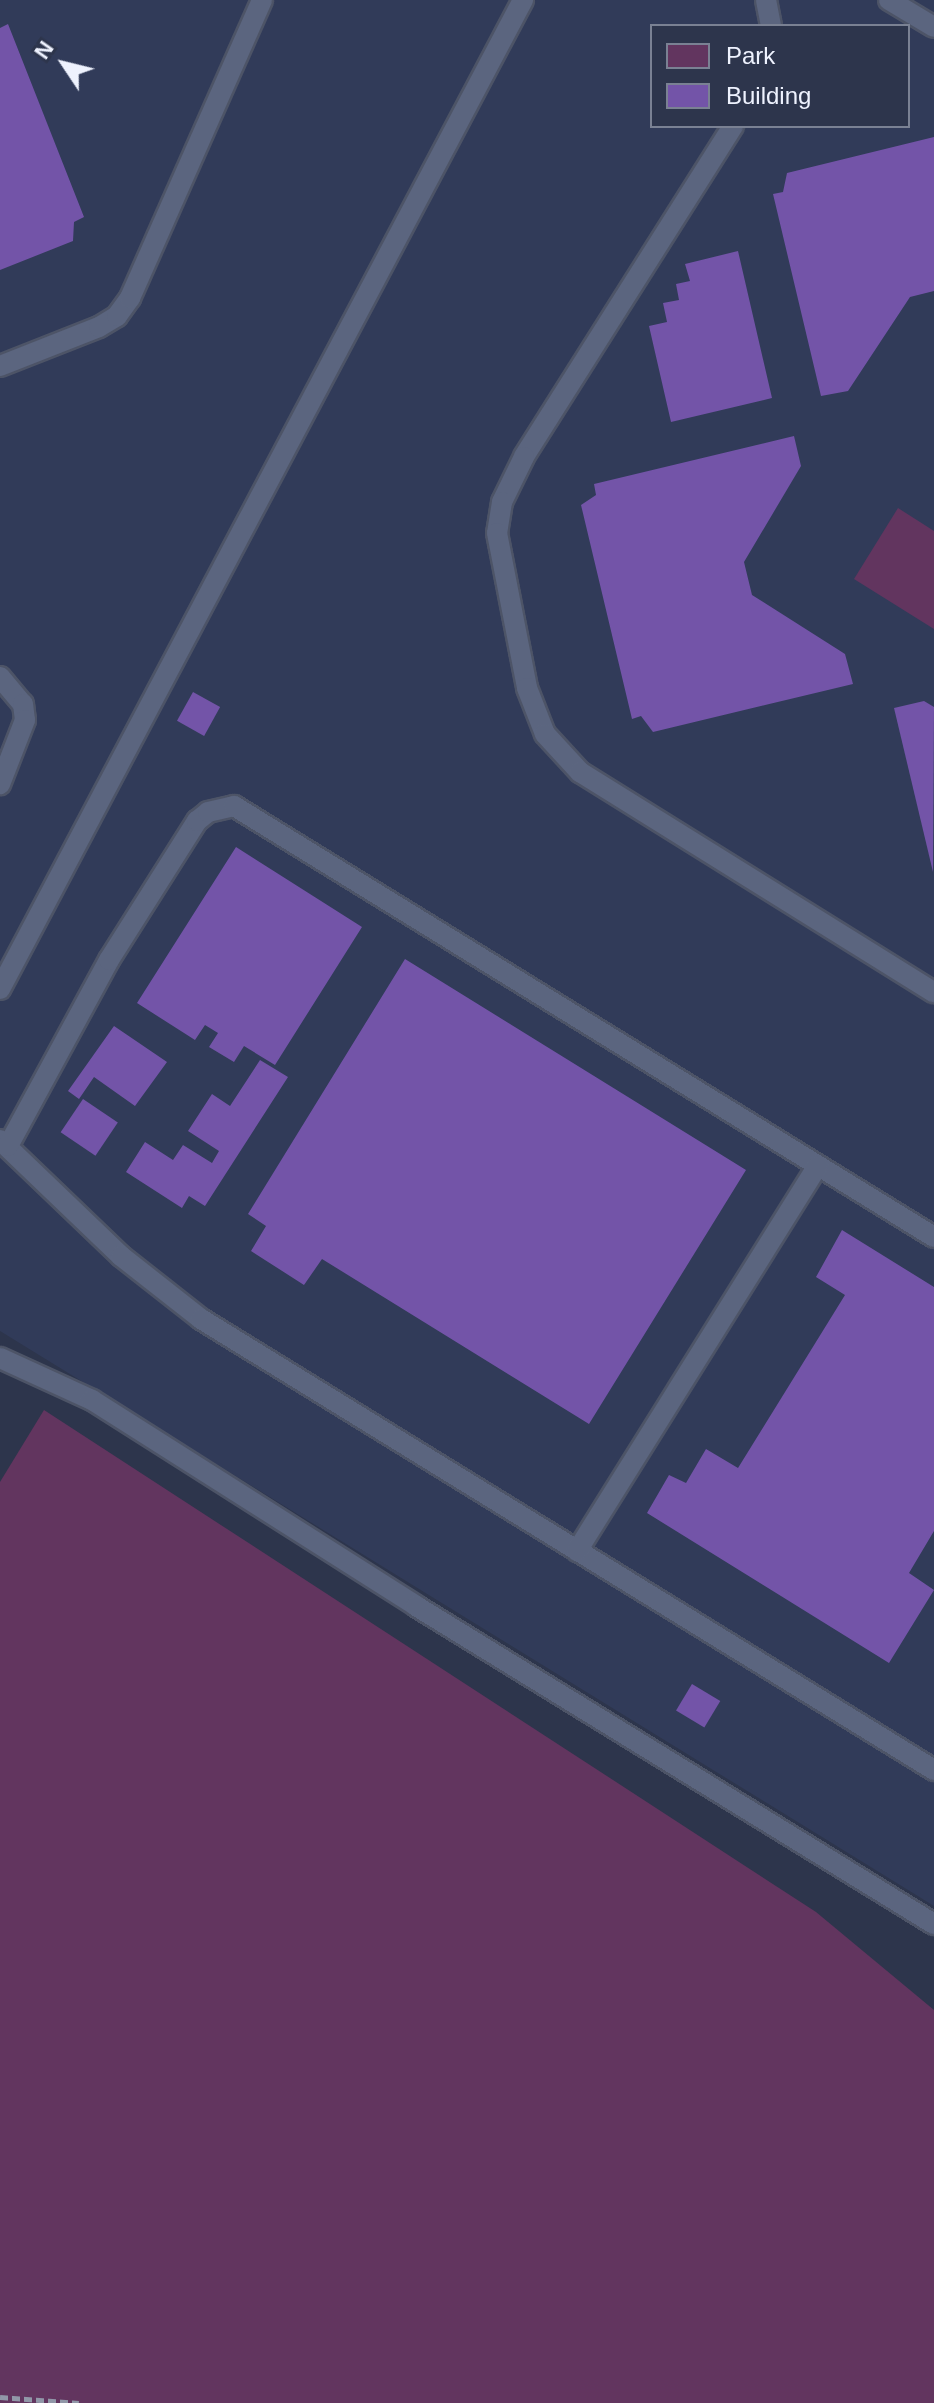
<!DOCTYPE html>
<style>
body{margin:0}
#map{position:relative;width:934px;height:2403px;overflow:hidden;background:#2d354c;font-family:Helvetica,sans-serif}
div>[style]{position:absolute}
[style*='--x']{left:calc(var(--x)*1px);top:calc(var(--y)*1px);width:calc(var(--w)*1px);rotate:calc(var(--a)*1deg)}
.built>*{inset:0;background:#313b59}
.green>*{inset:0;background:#62355f}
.building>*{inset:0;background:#7354a8;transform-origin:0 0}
.path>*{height:5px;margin-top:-2.5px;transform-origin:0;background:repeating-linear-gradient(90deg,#9197a8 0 8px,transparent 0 12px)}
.roads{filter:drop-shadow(2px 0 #4d5467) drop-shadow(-2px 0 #4d5467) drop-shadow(0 2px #4d5467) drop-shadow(0 -2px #4d5467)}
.lane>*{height:20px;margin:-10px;padding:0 10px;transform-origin:10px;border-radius:10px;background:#5b657f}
span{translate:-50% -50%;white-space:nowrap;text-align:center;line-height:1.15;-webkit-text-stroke:7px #2d354c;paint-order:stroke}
.legend{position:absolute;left:650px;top:24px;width:260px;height:104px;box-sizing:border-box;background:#2d354c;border:2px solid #7a8193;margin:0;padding:10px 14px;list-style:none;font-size:24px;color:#eef2fe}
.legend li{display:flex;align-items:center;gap:16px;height:40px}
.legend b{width:40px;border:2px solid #7a8193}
.north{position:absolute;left:24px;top:24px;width:80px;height:80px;-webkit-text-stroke:6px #2d354c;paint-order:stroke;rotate:305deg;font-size:22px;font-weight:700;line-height:32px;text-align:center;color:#eef2fe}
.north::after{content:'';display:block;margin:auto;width:28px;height:36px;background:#eef2fe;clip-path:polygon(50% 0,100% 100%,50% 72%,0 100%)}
</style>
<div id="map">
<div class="built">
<div style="clip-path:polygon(evenodd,0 0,934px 0,934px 1906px,0 1331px,0 0,652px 26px,908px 26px,908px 126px,652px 126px,652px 26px)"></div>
</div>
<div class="green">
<div style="clip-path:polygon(898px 508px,934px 531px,934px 629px,854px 579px)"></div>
<div style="clip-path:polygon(44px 1410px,816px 1912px,934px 2010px,934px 2403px,0 2403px,0 1482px)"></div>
</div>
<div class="building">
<div style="clip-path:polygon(8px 24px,84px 217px,74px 222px,73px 241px,0 270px,0 28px)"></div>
<div style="clip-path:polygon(934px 137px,934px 291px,910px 297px,848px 391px,821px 396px,773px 194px,783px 192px,787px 173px)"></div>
<div style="clip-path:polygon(738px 251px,772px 398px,671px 422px,649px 326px,667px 322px,663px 303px,679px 300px,676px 284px,690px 281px,685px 264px)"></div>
<div style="clip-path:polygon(794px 436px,801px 466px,744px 562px,752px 595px,845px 654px,853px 684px,653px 732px,641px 716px,632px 719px,581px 505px,596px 495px,594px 484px)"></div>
<div style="left:193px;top:692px;width:31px;height:33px;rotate:29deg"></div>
<div style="clip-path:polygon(924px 701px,934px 707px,933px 872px,894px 708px)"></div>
<div style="clip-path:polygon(236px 847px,362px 927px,275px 1065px,244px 1046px,234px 1062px,209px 1047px,218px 1033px,205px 1025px,195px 1040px,137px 1003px)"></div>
<div style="clip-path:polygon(405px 959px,746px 1170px,589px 1424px,322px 1259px,304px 1285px,251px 1251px,266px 1226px,248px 1214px)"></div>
<div style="clip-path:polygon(114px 1026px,167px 1062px,135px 1106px,94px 1077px,79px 1099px,68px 1091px)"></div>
<div style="clip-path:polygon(260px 1060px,288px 1077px,205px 1206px,189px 1196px,182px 1208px,126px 1172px,145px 1142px,173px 1160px,183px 1145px,212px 1163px,219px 1151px,188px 1131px,212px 1094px,230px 1106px)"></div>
<div style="left:83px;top:1099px;width:42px;height:40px;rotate:34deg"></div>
<div style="clip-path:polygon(842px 1230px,934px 1287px,934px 1531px,909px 1573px,934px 1590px,889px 1663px,647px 1513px,669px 1475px,686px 1483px,706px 1449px,738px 1468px,845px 1295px,816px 1277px)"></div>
<div style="left:692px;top:1684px;width:33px;height:31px;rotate:31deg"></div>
</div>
<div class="path">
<div style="--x:0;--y:2397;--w:79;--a:4.3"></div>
</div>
<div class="roads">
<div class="lane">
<div style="--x:766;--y:0;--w:26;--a:79"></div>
<div style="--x:889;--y:0;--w:52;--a:31"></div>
<div style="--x:733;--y:126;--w:391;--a:122.3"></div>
<div style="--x:524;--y:457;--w:50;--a:116.1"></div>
<div style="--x:502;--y:502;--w:31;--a:99"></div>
<div style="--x:497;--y:533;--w:158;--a:79"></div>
<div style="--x:527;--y:688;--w:49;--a:68.6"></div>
<div style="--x:545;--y:734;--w:52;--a:47.4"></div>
<div style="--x:580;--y:772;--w:417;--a:31.9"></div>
<div style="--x:0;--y:366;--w:106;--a:-21.5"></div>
<div style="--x:99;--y:327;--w:21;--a:-31"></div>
<div style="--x:117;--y:316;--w:22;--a:-54"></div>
<div style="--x:130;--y:298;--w:326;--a:-66.1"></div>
<div style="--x:0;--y:677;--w:35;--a:50"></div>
<div style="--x:23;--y:704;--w:16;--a:83"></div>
<div style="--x:25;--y:720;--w:69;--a:111.3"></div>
<div style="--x:0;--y:989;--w:1119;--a:-62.13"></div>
<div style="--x:0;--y:1140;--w:168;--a:43.8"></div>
<div style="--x:121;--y:1256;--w:102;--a:38.2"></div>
<div style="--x:201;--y:1319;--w:861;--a:31.6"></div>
<div style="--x:8;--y:1146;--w:212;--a:-61.5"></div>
<div style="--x:109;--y:960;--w:165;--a:-57.7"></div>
<div style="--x:197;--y:821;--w:14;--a:-39"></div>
<div style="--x:208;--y:812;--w:27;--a:-13"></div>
<div style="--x:234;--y:806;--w:822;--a:31.62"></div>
<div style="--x:0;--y:1358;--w:101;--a:24.5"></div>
<div style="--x:92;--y:1400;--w:384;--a:32.4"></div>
<div style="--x:416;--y:1606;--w:608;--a:31.55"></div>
<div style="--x:577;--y:1551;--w:454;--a:-58"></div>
</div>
</div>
<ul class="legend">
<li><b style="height:22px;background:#62355f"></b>Park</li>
<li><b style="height:22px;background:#7354a8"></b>Building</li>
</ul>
<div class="north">N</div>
</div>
